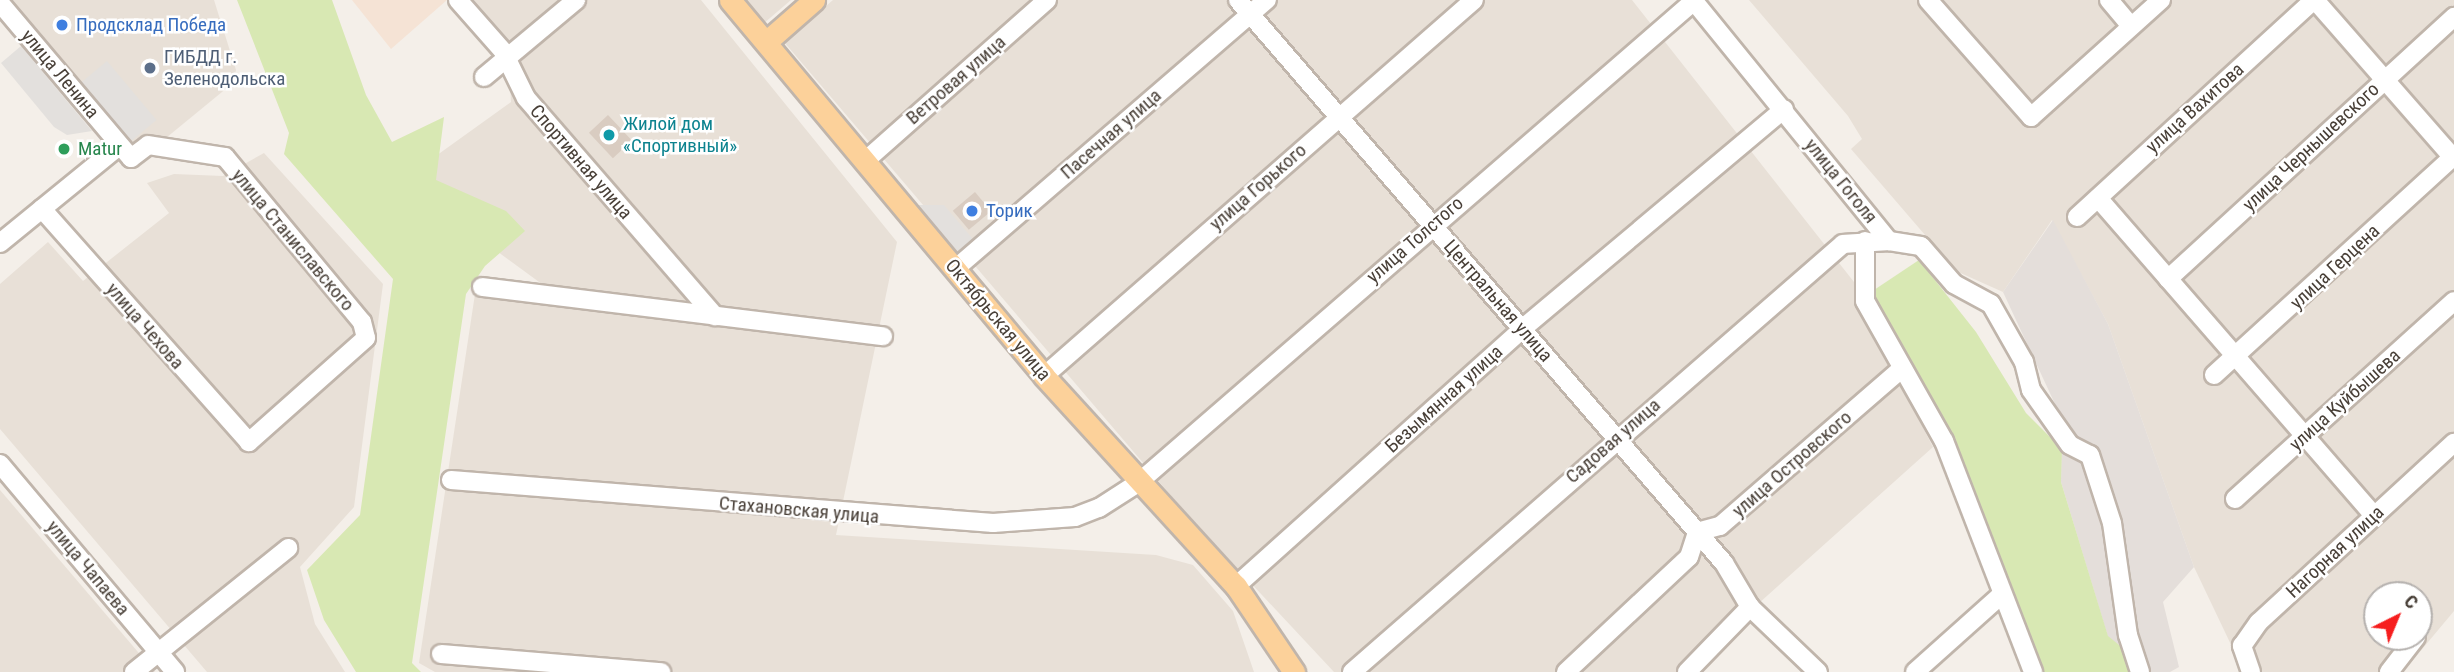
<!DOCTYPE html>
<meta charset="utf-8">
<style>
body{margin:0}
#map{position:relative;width:2454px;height:672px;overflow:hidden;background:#f4efe9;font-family:"Roboto Condensed",sans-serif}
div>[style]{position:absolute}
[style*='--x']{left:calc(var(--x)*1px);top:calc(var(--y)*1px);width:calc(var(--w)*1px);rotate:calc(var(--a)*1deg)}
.residential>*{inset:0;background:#e8e0d7}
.commercial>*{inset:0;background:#f5e3d5}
.industrial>*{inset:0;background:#e4deda}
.green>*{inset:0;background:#d8e8b3}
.parking>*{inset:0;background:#e3e0dd;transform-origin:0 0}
.building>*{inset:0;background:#d9ccc1;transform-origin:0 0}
.roads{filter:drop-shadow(2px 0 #c0b5ab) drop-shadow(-2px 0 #c0b5ab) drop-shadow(0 2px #c0b5ab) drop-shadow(0 -2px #c0b5ab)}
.minor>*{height:18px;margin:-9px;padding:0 9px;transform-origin:9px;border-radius:9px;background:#fff}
.major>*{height:21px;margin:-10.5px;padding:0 10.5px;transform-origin:10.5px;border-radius:10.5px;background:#fcd19a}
.dots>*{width:19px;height:19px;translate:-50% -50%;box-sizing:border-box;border:4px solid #fff;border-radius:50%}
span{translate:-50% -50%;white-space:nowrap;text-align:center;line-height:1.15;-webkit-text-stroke:5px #fff;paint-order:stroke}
.shop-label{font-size:19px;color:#366cbe}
.left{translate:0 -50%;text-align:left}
.service-label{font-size:19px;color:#4e5e75}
.street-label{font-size:19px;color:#483f37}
.culture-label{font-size:19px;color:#0d838f}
.leisure-label{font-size:19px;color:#27864d}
.north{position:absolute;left:2363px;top:581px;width:70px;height:70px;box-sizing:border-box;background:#fff;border:2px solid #b6b2af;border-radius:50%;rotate:43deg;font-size:19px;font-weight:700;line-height:28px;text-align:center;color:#483f37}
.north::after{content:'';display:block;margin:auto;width:24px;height:32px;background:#f61e1e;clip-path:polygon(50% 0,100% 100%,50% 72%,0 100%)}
</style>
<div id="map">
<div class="residential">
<div style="clip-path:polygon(9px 0,214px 0,236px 70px,233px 83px,144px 156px)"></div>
<div style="clip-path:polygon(465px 0,701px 0,897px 242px,836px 535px,1156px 555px,1193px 565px,1233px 611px,1254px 672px,435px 672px,419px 663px,475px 294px,576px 309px,401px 181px,511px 102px,508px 49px)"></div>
<div style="clip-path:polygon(743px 0,791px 0,763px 24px)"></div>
<div style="clip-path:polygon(833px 0,1632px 0,1854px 282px,1870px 325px,1933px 447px,1682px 672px,1334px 672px,1191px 519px,784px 42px)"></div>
<div style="clip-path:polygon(evenodd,1749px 0,2454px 0,2454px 611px,2403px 672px,2244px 672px,2194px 567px,2108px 324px,2052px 220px,2003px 292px,1956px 271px,1851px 149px,1862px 139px,1848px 116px,1749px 0,2377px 595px,2419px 595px,2419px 637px,2377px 637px,2377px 595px)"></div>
<div style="clip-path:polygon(264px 153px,383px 284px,354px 507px,300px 567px,315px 624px,345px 672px,207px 672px,0 429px,0 284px,48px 242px,83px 281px,169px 213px,147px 183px,174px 174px,223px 176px)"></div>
<div style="clip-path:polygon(0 490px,155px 672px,0 672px)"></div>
</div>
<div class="commercial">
<div style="clip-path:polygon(352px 0,447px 0,391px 49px)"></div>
</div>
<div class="industrial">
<div style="clip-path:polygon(2053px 220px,2108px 324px,2194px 567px,2163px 602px,2179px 667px,2170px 672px,2151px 672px,2108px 637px,2061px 482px,2062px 419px,2003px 292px)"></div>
</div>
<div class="green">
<div style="clip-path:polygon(237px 0,332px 0,366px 95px,392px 142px,444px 117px,436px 180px,506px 211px,525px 231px,485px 266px,466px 294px,412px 663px,421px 672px,356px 672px,324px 620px,307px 570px,360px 515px,393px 279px,284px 154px,289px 133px)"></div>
<div style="clip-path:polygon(1919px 260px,1976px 332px,2026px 413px,2062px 449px,2061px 482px,2108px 636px,2124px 649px,2133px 672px,2041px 672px,1871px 292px)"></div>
</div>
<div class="parking">
<div style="clip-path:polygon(21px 46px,92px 131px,67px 135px,54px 127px,1px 63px)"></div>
<div style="left:107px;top:61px;width:77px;height:34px;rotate:50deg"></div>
<div style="clip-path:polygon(909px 205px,944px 205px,973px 239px,954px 256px)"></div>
</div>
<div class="building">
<div style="left:608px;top:115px;width:35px;height:26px;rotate:47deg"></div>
<div style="left:975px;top:192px;width:25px;height:29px;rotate:50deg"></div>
</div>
<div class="roads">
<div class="minor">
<div style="--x:458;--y:0;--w:68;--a:48.6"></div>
<div style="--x:503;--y:51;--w:52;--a:63.9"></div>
<div style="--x:526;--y:98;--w:289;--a:49.1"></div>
<div style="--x:1238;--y:0;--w:744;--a:49.2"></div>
<div style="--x:1724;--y:563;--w:51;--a:59.4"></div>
<div style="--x:1750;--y:607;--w:94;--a:43.7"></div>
<div style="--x:1693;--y:0;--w:311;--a:50.9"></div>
<div style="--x:1889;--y:241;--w:32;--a:9"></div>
<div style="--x:1921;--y:246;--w:50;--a:49"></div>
<div style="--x:1954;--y:284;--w:42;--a:28.4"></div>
<div style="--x:1991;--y:304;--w:67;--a:60.4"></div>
<div style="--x:2024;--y:362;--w:29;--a:76"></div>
<div style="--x:2031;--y:390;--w:67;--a:54.7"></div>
<div style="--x:2070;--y:445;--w:22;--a:27"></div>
<div style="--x:2090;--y:455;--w:71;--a:72.1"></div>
<div style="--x:2112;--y:523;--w:113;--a:81.9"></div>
<div style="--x:2128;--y:635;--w:39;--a:72"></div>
<div style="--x:1928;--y:0;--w:156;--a:48.6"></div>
<div style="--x:2031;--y:117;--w:175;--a:-42"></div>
<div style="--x:2109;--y:0;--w:34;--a:50"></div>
<div style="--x:2315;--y:0;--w:211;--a:48.8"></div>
<div style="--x:0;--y:3;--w:203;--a:49.8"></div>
<div style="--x:131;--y:158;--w:21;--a:-37"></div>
<div style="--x:148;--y:145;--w:78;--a:8.9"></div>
<div style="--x:225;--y:157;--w:214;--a:50.3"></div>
<div style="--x:362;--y:322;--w:16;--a:76"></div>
<div style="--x:366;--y:338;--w:157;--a:138.4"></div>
<div style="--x:249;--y:442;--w:312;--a:-131.6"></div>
<div style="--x:484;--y:77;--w:120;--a:-39.9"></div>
<div style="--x:865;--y:161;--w:243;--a:-41.5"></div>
<div style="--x:2098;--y:198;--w:420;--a:49"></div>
<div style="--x:2077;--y:217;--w:321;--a:-42.5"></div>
<div style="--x:1865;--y:241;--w:60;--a:90"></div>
<div style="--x:1865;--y:301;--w:161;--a:60.6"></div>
<div style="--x:1944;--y:441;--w:248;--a:68.9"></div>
<div style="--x:0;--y:243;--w:154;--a:-39.2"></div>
<div style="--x:955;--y:269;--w:412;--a:-40.8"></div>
<div style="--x:2168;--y:279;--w:388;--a:-42.5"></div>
<div style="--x:482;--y:287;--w:404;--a:7"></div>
<div style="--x:2214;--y:375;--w:325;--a:-42.4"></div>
<div style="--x:1044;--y:376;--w:571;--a:-41.17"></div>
<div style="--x:0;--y:464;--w:272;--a:49.9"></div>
<div style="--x:451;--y:480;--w:544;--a:4.54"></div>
<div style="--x:993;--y:523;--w:82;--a:-4.2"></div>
<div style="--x:1075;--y:517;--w:26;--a:-21"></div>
<div style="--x:1099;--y:508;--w:46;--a:-32.7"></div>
<div style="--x:1138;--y:483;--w:736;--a:-40.92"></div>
<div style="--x:2235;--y:499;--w:295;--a:-42.1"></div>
<div style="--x:1236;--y:586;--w:385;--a:-41.9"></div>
<div style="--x:1522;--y:329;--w:342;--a:-40"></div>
<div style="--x:441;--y:654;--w:221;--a:4.7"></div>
<div style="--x:134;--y:672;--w:198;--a:-38.8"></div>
<div style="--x:1352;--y:672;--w:651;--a:-41.08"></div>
<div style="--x:1843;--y:244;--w:46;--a:-3.7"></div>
<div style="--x:1566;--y:672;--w:168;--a:-43.1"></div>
<div style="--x:1689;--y:557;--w:26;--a:-72"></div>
<div style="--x:1697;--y:532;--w:24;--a:-15"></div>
<div style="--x:1720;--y:526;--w:240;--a:-40.9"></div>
<div style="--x:1687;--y:672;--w:91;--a:-45.9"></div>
<div style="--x:1915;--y:672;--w:114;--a:-41.8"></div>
<div style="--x:2251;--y:672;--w:28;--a:-109"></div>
<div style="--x:2242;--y:646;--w:29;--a:-55"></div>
<div style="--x:2259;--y:622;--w:265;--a:-42.6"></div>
<div style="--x:2389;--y:672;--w:44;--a:-52.4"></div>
</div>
<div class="major">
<div style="--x:730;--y:0;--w:490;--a:50.1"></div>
<div style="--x:1044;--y:376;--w:285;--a:47.6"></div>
<div style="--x:1236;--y:586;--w:104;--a:56"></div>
<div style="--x:766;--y:42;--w:64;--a:-41.2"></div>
</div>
</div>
<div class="dots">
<div style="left:62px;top:25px;background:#3f7fe0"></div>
<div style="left:150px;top:68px;background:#5c6f8a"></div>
<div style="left:609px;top:135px;background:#0f9aa8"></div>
<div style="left:64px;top:149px;background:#2e9e5b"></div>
<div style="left:972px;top:211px;background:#3f7fe0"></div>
</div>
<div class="shop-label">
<span class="left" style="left:76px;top:25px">Продсклад Победа</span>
<span class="left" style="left:986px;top:211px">Торик</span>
</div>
<div class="service-label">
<span class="left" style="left:164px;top:68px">ГИБДД г.<br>Зеленодольска</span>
</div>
<div class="street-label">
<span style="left:60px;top:74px;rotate:50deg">улица Ленина</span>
<span style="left:956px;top:80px;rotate:-41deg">Ветровая улица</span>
<span style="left:2195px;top:108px;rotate:-42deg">улица Вахитова</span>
<span style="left:1111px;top:134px;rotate:-41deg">Пасечная улица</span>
<span style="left:2311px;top:147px;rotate:-43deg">улица Чернышевского</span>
<span style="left:581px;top:162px;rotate:49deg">Спортивная улица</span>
<span style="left:1841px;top:181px;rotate:51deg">улица Гоголя</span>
<span style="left:1258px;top:187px;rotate:-41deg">улица Горького</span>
<span style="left:293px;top:240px;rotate:50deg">улица Станиславского</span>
<span style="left:1415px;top:240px;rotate:-41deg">улица Толстого</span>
<span style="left:2335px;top:267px;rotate:-43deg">улица Герцена</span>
<span style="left:1498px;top:301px;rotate:49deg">Центральная улица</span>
<span style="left:998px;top:320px;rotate:50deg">Октябрьская улица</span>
<span style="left:145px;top:326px;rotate:49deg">улица Чехова</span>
<span style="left:1444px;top:399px;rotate:-42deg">Безымянная улица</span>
<span style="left:2345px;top:400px;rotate:-42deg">улица Куйбышева</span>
<span style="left:1613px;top:441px;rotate:-41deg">Садовая улица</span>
<span style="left:1792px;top:464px;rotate:-41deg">улица Островского</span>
<span style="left:799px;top:510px;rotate:5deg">Стахановская улица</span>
<span style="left:2335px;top:552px;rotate:-43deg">Нагорная улица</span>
<span style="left:88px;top:568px;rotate:50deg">улица Чапаева</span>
</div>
<div class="culture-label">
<span class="left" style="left:623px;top:135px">Жилой дом<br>«Спортивный»</span>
</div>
<div class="leisure-label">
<span class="left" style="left:78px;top:149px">Matur</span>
</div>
<div class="north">С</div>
</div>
